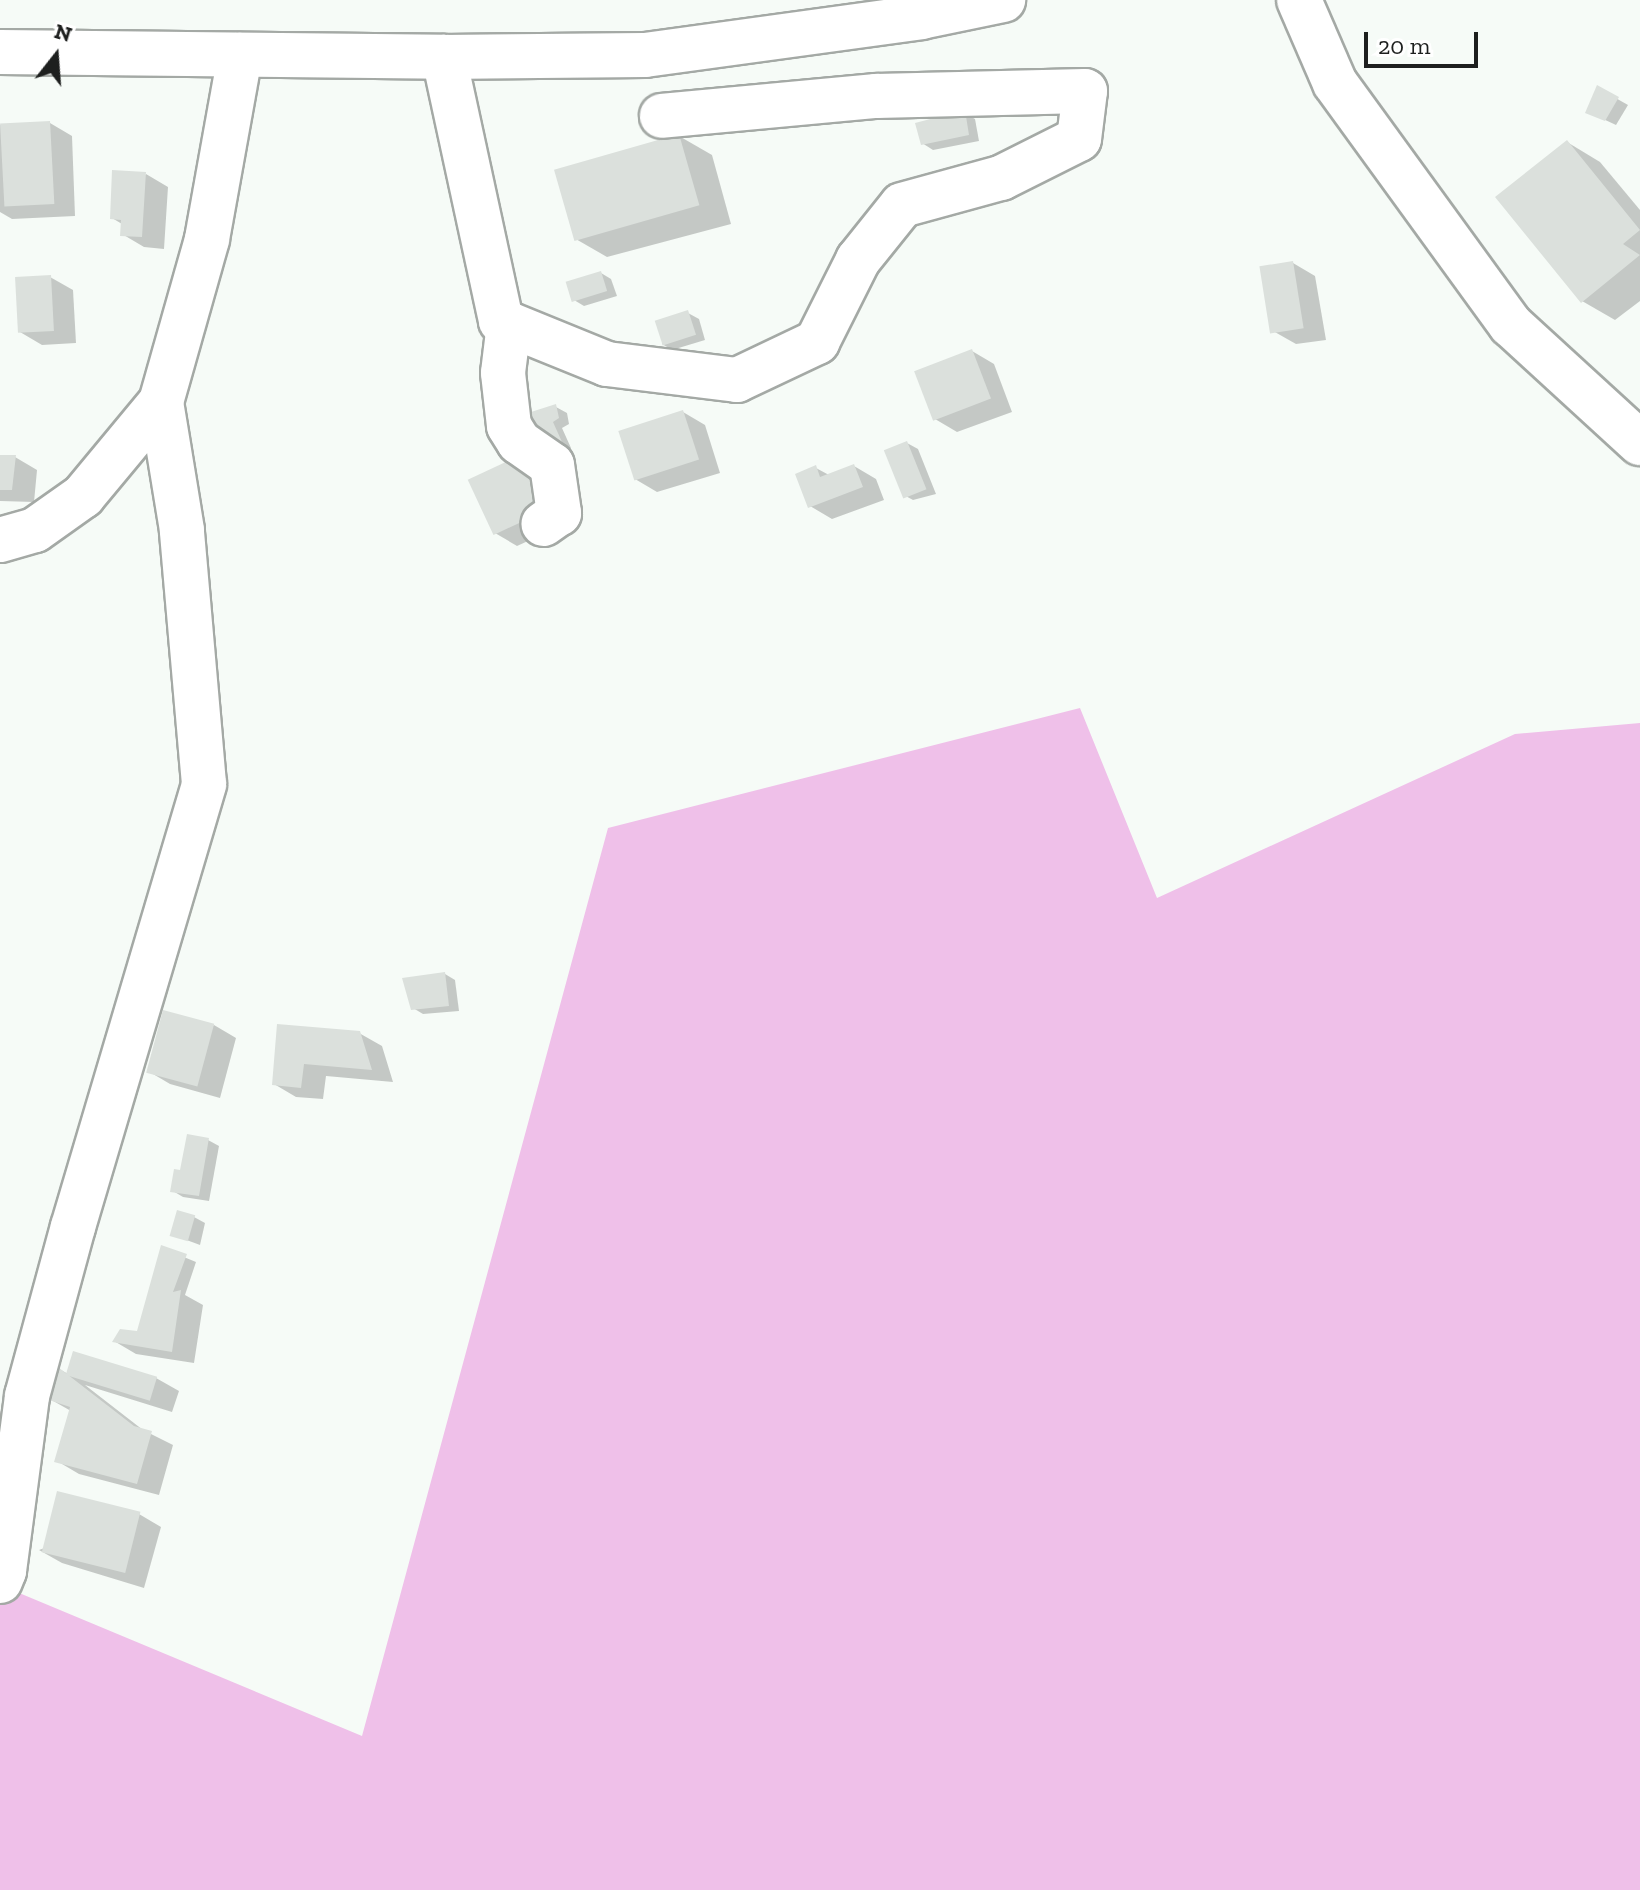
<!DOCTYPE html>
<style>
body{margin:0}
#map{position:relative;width:1640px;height:1890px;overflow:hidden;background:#f6fbf7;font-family:"Zilla Slab",serif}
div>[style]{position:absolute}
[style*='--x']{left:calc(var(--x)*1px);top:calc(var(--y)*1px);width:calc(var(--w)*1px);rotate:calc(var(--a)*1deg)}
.green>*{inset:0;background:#efc0e9}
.shadow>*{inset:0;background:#0003}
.building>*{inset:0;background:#dbe0dc;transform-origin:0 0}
.roads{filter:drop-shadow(2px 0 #a4a9a5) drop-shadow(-2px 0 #a4a9a5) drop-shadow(0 2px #a4a9a5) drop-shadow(0 -2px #a4a9a5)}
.minor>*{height:44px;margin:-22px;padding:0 22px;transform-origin:22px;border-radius:22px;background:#fff}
span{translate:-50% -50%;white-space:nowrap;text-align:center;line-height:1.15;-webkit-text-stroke:7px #fff;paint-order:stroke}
.north{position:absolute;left:16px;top:16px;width:80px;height:80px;-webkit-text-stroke:6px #fff;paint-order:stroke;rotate:17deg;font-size:22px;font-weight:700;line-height:32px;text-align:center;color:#1d1f1e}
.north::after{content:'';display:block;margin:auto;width:28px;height:36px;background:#1d1f1e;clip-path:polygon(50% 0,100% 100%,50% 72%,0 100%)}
.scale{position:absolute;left:1364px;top:32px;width:114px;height:36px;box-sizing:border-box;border:4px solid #1d1f1e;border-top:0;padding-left:10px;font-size:24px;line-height:28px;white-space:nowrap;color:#1d1f1e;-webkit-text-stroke:6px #fff;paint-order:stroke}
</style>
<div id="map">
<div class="green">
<div style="clip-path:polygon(1080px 708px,1157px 898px,1515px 734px,1640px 723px,1640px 1890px,0 1890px,0 1585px,362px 1736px,608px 828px)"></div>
</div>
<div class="shadow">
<div style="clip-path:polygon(1598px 88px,1628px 105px,1616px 125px,1588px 112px)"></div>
<div style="clip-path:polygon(964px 113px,975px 119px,979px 141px,933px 150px,922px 143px)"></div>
<div style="clip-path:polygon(50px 123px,72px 136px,75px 216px,12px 219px,0 212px,0 125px)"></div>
<div style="clip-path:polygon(679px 136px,712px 155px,731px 224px,607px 257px,574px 238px)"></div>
<div style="clip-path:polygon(1567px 142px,1600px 162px,1640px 210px,1640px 301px,1615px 320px,1582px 301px)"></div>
<div style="clip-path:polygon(146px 174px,168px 187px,164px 249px,144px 247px,122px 234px,122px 224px,112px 218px)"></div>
<div style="clip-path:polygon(1293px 263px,1315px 276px,1326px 340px,1296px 344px,1273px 331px)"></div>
<div style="clip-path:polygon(601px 273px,611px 279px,617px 296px,584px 306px,574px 300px)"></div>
<div style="clip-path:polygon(50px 277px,73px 290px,76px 343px,42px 345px,20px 332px)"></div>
<div style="clip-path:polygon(688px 313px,699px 319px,705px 340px,672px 350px,662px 344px)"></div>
<div style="clip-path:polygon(972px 351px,994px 364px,1012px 412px,957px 432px,935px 419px)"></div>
<div style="clip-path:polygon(556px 407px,567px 413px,569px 424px,562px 428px,571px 448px,554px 455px,543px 449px)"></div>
<div style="clip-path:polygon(683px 412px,705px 425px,720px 473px,657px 492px,635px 479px)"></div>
<div style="clip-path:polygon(907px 443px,918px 449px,936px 494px,913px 500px,902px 494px)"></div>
<div style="clip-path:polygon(0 457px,15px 457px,37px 470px,34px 502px,0 501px)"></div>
<div style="clip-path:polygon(854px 466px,876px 479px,884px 500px,832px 519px,810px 506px,816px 468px,829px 475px)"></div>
<div style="clip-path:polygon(470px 480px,570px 522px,517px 546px,495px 533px)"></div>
<div style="clip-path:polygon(445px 974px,455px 980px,459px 1011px,423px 1014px,413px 1008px)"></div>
<div style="clip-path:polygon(214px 1025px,236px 1038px,220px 1098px,170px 1084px,148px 1071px)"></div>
<div style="clip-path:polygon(279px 1026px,359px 1033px,382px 1046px,393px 1082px,326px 1076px,323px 1099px,296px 1097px,274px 1084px)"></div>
<div style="clip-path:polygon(208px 1140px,219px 1146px,209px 1201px,183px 1197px,173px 1191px,182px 1172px)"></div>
<div style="clip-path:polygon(194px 1217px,205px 1223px,200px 1245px,173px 1235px)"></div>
<div style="clip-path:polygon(162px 1248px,196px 1262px,185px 1295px,203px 1305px,194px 1363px,136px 1354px,114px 1341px,138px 1334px)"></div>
<div style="clip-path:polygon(56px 1367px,68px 1374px,156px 1378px,179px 1391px,172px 1412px,85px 1385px,143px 1430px,173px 1445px,159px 1495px,79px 1474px,57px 1461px,71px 1411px,48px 1398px)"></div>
<div style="clip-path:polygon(139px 1514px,161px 1527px,144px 1588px,62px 1563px,39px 1550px)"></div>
</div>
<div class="building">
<div style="clip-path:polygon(1597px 85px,1619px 97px,1605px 121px,1585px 113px)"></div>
<div style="clip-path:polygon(965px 110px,969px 135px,921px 145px,915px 123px)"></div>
<div style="left:50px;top:121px;width:83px;height:50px;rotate:87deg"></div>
<div style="left:679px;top:134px;width:74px;height:130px;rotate:74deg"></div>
<div style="clip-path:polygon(1567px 140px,1640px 230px,1623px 244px,1640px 255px,1581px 303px,1495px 197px)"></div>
<div style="clip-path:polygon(112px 170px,146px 172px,142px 237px,120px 236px,121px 220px,110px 219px)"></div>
<div style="left:1293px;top:261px;width:68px;height:34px;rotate:81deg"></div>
<div style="left:601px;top:271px;width:21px;height:37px;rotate:73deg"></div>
<div style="left:51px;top:275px;width:56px;height:36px;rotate:87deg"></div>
<div style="left:688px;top:310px;width:26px;height:35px;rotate:72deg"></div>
<div style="left:972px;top:349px;width:53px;height:62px;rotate:69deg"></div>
<div style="clip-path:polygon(556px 404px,559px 418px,553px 422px,562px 442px,542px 450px,531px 412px)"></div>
<div style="left:683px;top:410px;width:52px;height:68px;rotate:72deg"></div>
<div style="left:907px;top:441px;width:52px;height:25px;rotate:68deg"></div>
<div style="left:523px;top:454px;width:61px;height:61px;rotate:65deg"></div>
<div style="clip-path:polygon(0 455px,16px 455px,12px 490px,0 490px)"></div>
<div style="clip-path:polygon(854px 464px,863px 487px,808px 508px,795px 474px,816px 465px,820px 477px)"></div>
<div style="clip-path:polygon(445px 972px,449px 1006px,411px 1010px,402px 978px)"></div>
<div style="left:163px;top:1010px;width:53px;height:65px;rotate:15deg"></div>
<div style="clip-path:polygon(277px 1024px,360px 1031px,372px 1070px,304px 1064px,301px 1088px,272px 1085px)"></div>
<div style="clip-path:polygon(187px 1134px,209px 1138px,199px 1196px,170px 1192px,174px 1169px,180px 1170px)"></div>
<div style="left:177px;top:1210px;width:19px;height:27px;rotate:16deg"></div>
<div style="clip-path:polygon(161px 1245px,187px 1254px,173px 1292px,181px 1290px,172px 1352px,112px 1342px,120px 1329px,137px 1331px)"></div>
<div style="left:73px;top:1351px;width:88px;height:25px;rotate:17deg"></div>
<div style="clip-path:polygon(54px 1364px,134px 1426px,152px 1431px,137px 1484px,54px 1462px,70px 1407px,46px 1399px)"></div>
<div style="left:57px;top:1491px;width:86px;height:63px;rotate:14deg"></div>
</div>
<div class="roads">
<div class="minor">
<div style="--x:1299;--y:0;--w:90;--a:66.6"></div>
<div style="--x:1335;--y:83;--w:299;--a:54"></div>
<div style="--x:1511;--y:325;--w:175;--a:42.5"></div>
<div style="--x:0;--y:52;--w:444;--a:0.6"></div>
<div style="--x:444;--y:57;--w:201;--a:-0.6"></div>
<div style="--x:645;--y:55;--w:279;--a:-7.8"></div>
<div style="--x:921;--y:17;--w:84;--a:-11.7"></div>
<div style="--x:444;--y:57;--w:270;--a:77.8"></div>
<div style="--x:501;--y:321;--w:114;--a:22.1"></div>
<div style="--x:607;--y:364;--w:131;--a:7"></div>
<div style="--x:737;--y:380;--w:89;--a:-25.4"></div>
<div style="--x:817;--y:342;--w:92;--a:-63.4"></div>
<div style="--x:858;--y:260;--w:70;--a:-51.3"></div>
<div style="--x:902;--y:205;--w:103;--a:-15.3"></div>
<div style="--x:1001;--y:178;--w:87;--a:-26.6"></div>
<div style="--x:1079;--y:139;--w:48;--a:-82.9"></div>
<div style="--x:1085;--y:91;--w:209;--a:178.6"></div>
<div style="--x:876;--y:96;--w:215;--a:174.7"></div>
<div style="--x:509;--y:324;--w:49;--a:97"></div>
<div style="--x:503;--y:373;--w:53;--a:83.5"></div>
<div style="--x:509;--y:426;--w:19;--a:58"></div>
<div style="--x:519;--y:442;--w:40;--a:34.9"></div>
<div style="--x:552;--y:465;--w:49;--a:81.7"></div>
<div style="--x:559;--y:513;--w:19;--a:145"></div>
<div style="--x:0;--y:540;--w:36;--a:-16"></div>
<div style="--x:35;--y:530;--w:59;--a:-35.3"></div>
<div style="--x:83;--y:496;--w:122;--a:-50.3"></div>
<div style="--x:161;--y:402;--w:169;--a:-74.2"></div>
<div style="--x:207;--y:239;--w:187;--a:-79.8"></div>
<div style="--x:0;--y:1581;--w:11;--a:-68"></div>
<div style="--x:4;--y:1571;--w:177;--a:-82.5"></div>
<div style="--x:27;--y:1396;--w:175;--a:-74.8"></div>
<div style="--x:73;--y:1227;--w:462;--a:-73.5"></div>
<div style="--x:204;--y:784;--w:255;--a:-95"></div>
<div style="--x:182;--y:530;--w:130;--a:-99.3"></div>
</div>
</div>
<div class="north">N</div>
<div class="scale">20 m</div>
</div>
